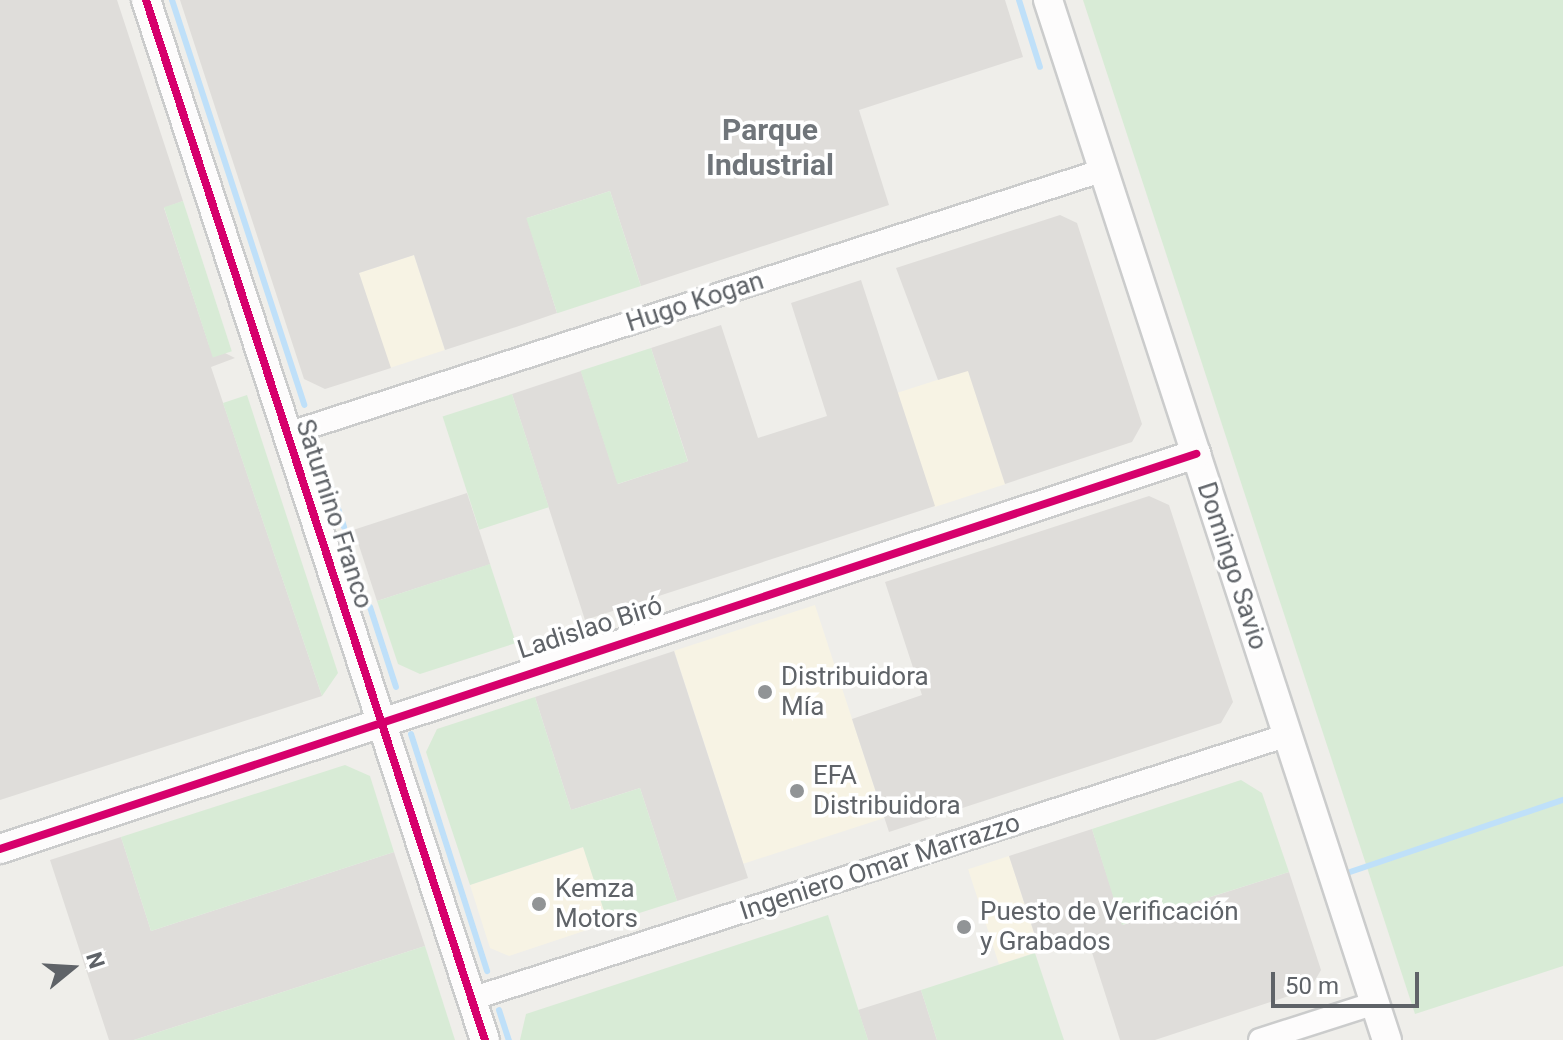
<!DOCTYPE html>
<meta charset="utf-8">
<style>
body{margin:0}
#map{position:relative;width:1563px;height:1040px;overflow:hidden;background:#efeeea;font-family:Roboto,sans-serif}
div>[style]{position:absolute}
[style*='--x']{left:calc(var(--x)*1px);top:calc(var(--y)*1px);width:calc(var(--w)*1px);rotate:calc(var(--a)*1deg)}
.commercial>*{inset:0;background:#f7f3e4;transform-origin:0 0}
.industrial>*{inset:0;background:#dfddda;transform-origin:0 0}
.green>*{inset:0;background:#d8ebd6;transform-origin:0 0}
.stream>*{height:6px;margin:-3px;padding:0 3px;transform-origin:3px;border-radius:3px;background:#bfe0f9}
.roads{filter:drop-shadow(2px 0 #cbcccc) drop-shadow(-2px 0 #cbcccc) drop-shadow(0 2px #cbcccc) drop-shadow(0 -2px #cbcccc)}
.minor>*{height:22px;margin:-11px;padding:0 11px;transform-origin:11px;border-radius:11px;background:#fdfcfc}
.tertiary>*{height:28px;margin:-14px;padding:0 14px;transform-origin:14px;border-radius:14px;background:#fdfcfc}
.cycleway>*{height:8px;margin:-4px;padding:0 4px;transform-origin:4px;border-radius:4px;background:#d6006c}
.dots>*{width:22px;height:22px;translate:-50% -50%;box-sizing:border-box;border:4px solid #fff;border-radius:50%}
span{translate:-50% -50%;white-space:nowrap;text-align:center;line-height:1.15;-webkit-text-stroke:7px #fff;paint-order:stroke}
.street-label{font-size:26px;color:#5f6368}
.poi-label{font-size:26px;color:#5f6368}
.left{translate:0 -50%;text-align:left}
.quarter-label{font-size:30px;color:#70757a;font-weight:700}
.north{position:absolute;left:32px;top:928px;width:80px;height:80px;-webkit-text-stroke:6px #fff;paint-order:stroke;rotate:72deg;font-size:22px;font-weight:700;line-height:32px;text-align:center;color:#5f6368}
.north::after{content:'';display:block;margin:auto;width:28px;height:36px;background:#5f6368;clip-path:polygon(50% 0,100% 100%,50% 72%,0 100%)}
.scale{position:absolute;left:1271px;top:972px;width:148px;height:36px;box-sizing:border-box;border:4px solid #5f6368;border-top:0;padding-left:10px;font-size:24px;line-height:28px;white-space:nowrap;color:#5f6368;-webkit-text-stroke:6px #fff;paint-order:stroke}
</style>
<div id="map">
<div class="commercial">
<div style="left:414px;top:255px;width:100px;height:58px;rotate:72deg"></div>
<div style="left:968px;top:370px;width:120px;height:74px;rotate:72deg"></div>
<div style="left:815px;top:605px;width:224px;height:148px;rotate:72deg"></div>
<div style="clip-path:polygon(584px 847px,608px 923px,509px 956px,490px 948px,470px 885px)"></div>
<div style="left:1009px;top:856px;width:100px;height:43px;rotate:72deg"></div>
</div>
<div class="industrial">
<div style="clip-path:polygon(0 0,117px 0,183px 201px,164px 208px,209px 345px,235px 358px,211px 367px,322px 696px,0 800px)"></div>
<div style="clip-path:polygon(180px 0,1005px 0,1023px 57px,859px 110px,889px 205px,794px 236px,641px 286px,610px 191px,527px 218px,557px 313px,516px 327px,445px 350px,414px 255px,359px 273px,391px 368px,325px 389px,304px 379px)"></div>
<div style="clip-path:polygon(1060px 215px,1077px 223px,1142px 424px,1132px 442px,1005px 484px,968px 371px,938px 380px,896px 268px)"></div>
<div style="clip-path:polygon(861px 280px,935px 506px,585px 620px,512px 394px,581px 371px,618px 484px,688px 461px,651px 348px,721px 325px,758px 438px,827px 416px,791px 303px)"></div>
<div style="left:467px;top:493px;width:75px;height:119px;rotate:72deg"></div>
<div style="clip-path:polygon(1149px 496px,1169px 505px,1233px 702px,1221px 723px,889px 832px,852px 719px,922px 695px,885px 582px)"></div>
<div style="clip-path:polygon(674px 651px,748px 878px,677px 901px,640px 788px,571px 810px,535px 697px)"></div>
<div style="clip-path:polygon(1092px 829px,1123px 925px,1289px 872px,1321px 970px,1310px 989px,1155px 1040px,1120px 1040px,1087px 937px,1040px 951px,1009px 856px)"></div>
<div style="clip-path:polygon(121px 837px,151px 931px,394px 852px,425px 946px,134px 1040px,109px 1040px,50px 860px)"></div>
<div style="clip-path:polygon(921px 990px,937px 1040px,868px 1040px,858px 1010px)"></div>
</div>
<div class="green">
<div style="clip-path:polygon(1083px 0,1563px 0,1563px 966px,1415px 1014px)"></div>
<div style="left:610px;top:191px;width:100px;height:88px;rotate:72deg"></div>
<div style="left:183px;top:201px;width:158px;height:20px;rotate:72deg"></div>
<div style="left:651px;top:348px;width:119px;height:74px;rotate:72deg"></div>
<div style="left:512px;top:394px;width:119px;height:73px;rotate:72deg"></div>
<div style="clip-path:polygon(247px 395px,338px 673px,322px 696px,223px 403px)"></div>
<div style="clip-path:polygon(490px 564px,516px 643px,420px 674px,398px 664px,377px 601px)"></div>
<div style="clip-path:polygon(535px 697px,571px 810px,640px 788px,677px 901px,608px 923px,583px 847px,470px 885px,426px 752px,437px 729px)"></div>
<div style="clip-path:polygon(345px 765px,370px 776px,394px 852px,151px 931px,121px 837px)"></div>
<div style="clip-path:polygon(1241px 780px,1262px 793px,1289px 872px,1122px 925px,1092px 829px)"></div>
<div style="clip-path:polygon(828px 915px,868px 1040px,520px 1040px,526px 1014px)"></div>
<div style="clip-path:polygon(425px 946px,455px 1040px,134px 1040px)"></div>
<div style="clip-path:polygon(1035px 953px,1064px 1040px,937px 1040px,921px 990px)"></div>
</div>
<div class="stream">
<div style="--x:172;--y:0;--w:426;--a:71.9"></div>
<div style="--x:1019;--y:0;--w:70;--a:72.6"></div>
<div style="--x:319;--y:450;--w:81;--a:72"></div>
<div style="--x:370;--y:607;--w:84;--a:72"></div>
<div style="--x:411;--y:734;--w:249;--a:72.2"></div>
<div style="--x:1350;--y:872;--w:225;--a:-18.7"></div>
<div style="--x:499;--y:1010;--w:32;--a:72"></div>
</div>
<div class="roads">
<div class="minor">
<div style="--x:287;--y:434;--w:859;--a:-17.91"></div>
<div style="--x:471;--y:999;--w:859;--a:-17.91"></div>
<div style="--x:1260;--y:1040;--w:121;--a:-17.8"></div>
</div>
<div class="tertiary">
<div style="--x:146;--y:0;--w:1094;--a:71.95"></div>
<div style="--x:1048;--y:0;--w:1094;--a:71.95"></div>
<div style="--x:0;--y:849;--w:1260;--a:-18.28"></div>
</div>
</div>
<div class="cycleway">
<div style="--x:146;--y:0;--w:1094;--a:71.95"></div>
<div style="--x:0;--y:849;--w:1260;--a:-18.28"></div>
</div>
<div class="dots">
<div style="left:765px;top:692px;background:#919496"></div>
<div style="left:797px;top:791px;background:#919496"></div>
<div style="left:539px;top:904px;background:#919496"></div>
<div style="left:964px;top:927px;background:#919496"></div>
</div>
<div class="street-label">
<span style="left:695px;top:302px;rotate:-18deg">Hugo Kogan</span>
<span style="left:334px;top:514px;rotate:72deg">Saturnino Franco</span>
<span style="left:1232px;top:566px;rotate:72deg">Domingo Savio</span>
<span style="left:590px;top:628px;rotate:-18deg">Ladislao Biró</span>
<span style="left:880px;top:867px;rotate:-18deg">Ingeniero Omar Marrazzo</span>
</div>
<div class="poi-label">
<span class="left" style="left:781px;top:692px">Distribuidora<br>Mía</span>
<span class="left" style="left:813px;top:791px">EFA<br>Distribuidora</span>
<span class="left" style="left:555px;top:904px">Kemza<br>Motors</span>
<span class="left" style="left:980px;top:927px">Puesto de Verificación<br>y Grabados</span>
</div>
<div class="quarter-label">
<span style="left:770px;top:147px">Parque<br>Industrial</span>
</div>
<div class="north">N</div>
<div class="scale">50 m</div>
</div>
